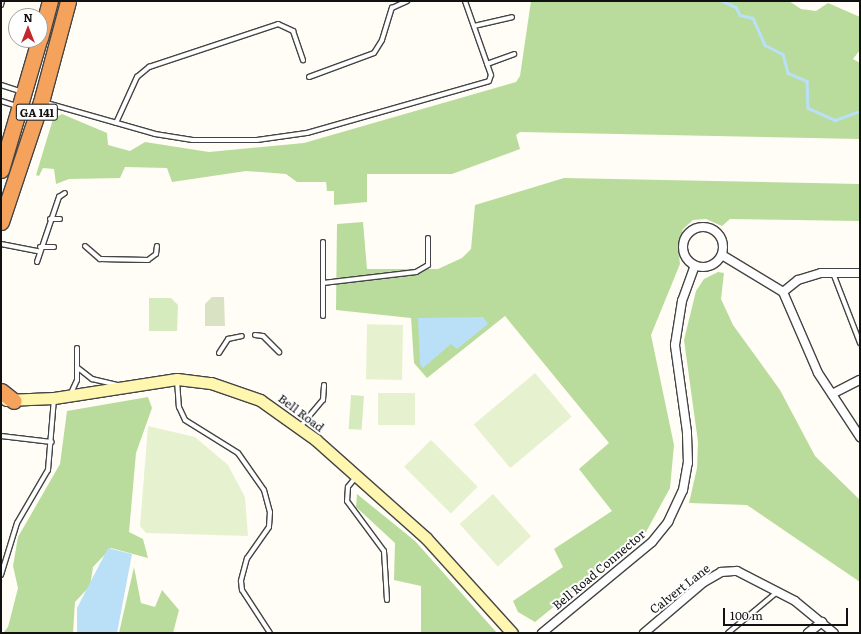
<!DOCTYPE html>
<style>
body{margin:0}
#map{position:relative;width:861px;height:634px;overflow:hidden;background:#fffdf5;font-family:Literata,serif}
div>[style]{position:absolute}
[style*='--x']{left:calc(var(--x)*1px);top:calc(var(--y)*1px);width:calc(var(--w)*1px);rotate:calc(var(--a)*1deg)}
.green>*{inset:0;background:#d5ebbd;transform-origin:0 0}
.forest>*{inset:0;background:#b9dc9c}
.cemetery>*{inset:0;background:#d9e3c4}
.pitch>*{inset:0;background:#e6f2cf;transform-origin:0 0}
.water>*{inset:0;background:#b9e0f7}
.stream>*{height:2.5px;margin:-1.25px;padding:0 1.25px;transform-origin:1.25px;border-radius:1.25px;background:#b9e0f7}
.roads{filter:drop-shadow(1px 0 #444) drop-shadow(-1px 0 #444) drop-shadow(0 1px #444) drop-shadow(0 -1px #444)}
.lane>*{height:4px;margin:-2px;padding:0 2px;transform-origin:2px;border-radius:2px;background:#fff}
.street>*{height:8px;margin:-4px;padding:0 4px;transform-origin:4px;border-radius:4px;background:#fff}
.street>.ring{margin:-4px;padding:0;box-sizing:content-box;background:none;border:8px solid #fff;border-radius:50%}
.secondary>*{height:11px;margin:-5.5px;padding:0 5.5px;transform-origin:5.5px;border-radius:5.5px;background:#fff6b0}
.highway>*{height:15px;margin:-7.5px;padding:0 7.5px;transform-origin:7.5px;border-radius:7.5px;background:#f5a25d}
span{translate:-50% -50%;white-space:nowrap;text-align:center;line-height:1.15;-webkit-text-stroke:4px #fff;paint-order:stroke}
.shield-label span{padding:1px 3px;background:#fff;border:1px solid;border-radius:3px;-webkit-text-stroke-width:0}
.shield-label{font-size:11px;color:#111;font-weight:700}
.street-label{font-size:12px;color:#111}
.frame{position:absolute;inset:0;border:2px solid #111;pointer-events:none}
.north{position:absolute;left:8px;top:8px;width:40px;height:40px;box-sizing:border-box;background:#fff;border:1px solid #a0a0a0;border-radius:50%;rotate:0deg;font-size:11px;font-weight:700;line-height:16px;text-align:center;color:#111}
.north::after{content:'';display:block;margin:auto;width:14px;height:18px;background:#c4262e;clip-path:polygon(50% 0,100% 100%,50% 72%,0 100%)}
.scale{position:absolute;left:723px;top:608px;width:125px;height:18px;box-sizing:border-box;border:2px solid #111;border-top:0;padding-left:5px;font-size:12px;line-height:14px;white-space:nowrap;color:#111;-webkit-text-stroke:3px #fff;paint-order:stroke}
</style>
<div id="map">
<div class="green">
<div style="clip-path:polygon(149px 298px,171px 298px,178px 305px,177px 331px,149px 331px)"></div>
<div style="left:351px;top:395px;width:13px;height:34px;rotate:4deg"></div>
</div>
<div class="forest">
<div style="clip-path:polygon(531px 1px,789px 1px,801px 9px,816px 11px,828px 3px,860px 17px,860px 50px,853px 59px,860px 63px,860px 139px,520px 132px,516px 135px,520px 149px,452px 174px,367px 174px,367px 202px,334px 205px,334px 191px,327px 191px,326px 182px,297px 182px,286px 174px,246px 171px,172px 182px,167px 168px,125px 167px,120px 178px,69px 179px,56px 184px,54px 169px,43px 168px,39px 176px,36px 175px,53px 119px,62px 114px,107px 133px,108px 145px,130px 151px,145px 142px,209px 152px,304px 143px,516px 82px,520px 76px)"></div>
<div style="clip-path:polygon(564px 178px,860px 184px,860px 221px,730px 219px,722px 226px,706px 219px,693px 220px,683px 229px,678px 245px,680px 264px,651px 335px,674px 445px,670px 488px,646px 532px,535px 622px,518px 612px,513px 601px,563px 567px,554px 549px,612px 511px,579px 469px,609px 443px,505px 316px,427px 378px,414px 363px,411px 318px,336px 310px,337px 224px,363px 222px,367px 269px,438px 269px,462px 258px,471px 249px,475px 205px)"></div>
<div style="clip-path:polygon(718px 272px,724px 273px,721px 299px,733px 325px,780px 390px,815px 456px,860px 500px,860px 582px,747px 505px,689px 503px,697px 468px,698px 442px,684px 340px,696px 291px,704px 279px)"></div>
<div style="clip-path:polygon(148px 397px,152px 408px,136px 453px,129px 532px,143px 539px,148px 558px,111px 548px,93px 567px,90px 586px,75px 602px,73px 633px,3px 633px,8px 627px,18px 588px,13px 566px,18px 537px,60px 464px,67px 411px)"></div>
<div style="clip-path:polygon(357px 494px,415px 541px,497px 633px,421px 633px,421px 586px,394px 580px,395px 543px,356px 507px)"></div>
<div style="clip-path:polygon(134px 567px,141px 603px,155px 607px,162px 590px,179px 610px,173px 633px,119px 633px)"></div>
</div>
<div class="cemetery">
<div style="clip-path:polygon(212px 297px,224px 297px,225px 326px,205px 326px,205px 304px)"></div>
</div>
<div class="pitch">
<div style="left:403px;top:325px;width:55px;height:36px;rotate:91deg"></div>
<div style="left:535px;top:373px;width:57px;height:80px;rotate:50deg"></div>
<div style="left:378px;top:393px;width:37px;height:32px"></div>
<div style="clip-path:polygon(148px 426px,195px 437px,228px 465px,245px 497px,248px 536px,146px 533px,140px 526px)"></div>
<div style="left:431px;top:440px;width:66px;height:38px;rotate:45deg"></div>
<div style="left:493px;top:494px;width:57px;height:45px;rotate:48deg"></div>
</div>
<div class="water">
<div style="clip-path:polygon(483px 317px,488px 324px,457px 349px,451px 344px,423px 368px,420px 364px,418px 318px)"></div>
<div style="clip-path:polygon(108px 548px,132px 554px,117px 633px,77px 633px,77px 608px)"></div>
</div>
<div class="stream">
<div style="--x:722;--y:1;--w:15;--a:23"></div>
<div style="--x:736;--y:7;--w:9;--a:63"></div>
<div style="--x:740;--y:15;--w:13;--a:13"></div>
<div style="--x:753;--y:18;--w:30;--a:66"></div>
<div style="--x:765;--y:45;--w:20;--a:27"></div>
<div style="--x:783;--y:54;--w:20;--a:75"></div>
<div style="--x:788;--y:73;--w:21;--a:23"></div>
<div style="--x:807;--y:81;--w:27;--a:88"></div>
<div style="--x:808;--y:108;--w:30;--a:24"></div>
<div style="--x:835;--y:120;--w:27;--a:-20"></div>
</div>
<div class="roads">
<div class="lane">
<div style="--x:1;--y:5;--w:4;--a:-76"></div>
<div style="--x:474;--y:26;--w:39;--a:-13"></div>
<div style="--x:487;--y:64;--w:29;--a:-20"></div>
<div style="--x:309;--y:77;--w:69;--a:-20.3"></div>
<div style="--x:374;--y:53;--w:15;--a:-58"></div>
<div style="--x:382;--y:40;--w:34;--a:-73"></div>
<div style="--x:392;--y:8;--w:17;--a:-25"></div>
<div style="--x:1;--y:85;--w:20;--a:18"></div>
<div style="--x:1;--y:101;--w:16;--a:18"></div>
<div style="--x:43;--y:102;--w:116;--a:15.9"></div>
<div style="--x:155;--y:134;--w:38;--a:9"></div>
<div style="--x:193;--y:140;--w:64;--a:0"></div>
<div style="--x:257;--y:140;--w:50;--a:-8"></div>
<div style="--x:307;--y:133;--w:189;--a:-15.9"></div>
<div style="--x:489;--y:81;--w:6;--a:-72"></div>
<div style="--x:491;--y:75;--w:78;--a:-109.4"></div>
<div style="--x:116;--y:123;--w:51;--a:-65.5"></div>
<div style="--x:137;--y:77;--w:16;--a:-40"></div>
<div style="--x:149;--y:67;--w:136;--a:-18.4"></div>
<div style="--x:278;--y:24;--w:17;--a:25"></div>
<div style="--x:293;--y:31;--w:31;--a:71"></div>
<div style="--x:50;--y:219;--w:10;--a:0"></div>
<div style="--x:1;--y:244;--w:38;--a:11"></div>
<div style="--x:85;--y:246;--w:20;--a:41"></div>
<div style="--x:100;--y:259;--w:48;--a:1.2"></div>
<div style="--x:148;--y:260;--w:10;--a:-37"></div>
<div style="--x:156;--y:254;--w:8;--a:-83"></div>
<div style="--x:40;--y:247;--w:14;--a:0"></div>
<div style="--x:37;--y:262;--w:69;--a:-71.3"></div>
<div style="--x:59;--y:197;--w:7;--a:-34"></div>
<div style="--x:833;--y:273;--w:75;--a:68.9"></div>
<div style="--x:323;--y:283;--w:94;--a:-6.7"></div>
<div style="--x:416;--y:272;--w:14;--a:-30"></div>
<div style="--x:428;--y:265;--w:27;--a:-90"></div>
<div style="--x:323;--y:316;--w:74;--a:-90"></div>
<div style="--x:255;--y:335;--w:8;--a:7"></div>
<div style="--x:263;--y:336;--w:23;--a:45"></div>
<div style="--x:219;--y:353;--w:17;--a:-57"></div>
<div style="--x:228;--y:339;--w:14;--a:-12"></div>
<div style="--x:78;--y:368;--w:18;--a:38"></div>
<div style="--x:92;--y:379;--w:26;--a:13"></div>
<div style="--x:177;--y:380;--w:27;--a:86"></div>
<div style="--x:179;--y:407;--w:14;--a:65"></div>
<div style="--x:185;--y:420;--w:62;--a:31.9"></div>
<div style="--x:238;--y:453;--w:45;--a:54.9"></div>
<div style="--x:264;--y:490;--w:23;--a:75"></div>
<div style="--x:270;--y:512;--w:15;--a:94"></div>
<div style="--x:269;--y:527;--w:38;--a:125"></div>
<div style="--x:247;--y:558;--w:24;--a:105"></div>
<div style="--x:241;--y:581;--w:9;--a:84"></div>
<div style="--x:242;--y:590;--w:51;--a:56.9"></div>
<div style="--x:71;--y:393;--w:14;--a:-65"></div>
<div style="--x:77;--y:380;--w:32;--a:-90"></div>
<div style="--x:300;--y:427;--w:35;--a:-50"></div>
<div style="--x:323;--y:400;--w:15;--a:-86"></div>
<div style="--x:1;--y:436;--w:51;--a:6.7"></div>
<div style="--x:356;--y:477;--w:13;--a:129"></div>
<div style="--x:348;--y:487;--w:14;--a:94"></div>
<div style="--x:347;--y:501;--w:62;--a:53.5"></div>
<div style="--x:384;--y:551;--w:49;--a:86.5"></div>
<div style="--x:1;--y:575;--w:54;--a:-72.9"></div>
<div style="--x:17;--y:523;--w:61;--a:-59.7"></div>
<div style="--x:48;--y:470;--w:71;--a:-85.2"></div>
<div style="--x:728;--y:633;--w:64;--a:-39.9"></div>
</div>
<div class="street">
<div class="ring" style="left:683px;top:227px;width:32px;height:32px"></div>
<div style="--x:722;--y:255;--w:71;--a:31.2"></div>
<div style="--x:783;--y:292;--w:88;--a:66.6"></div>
<div style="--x:818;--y:373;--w:77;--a:56.7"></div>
<div style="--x:783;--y:292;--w:19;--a:-39"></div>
<div style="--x:798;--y:280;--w:24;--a:-17"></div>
<div style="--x:821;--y:273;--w:39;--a:0"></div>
<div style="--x:832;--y:394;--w:31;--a:-27"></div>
<div style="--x:542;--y:633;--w:143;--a:-39.6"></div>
<div style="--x:652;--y:542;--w:26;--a:-51"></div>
<div style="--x:668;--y:522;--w:35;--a:-65"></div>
<div style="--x:683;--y:490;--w:27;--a:-80"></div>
<div style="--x:688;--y:463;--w:31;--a:-92"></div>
<div style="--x:687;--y:432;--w:88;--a:-97.9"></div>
<div style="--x:675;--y:345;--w:45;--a:-81"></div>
<div style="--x:682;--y:301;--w:37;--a:-70"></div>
<div style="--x:644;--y:633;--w:79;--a:-40.4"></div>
<div style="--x:704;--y:582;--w:20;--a:-30"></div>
<div style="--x:721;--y:572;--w:16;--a:-4"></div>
<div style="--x:737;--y:571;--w:65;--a:27.3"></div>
<div style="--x:795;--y:601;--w:50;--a:39.4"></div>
<div style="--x:808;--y:633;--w:18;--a:-38"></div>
</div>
<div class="secondary">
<div style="--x:6;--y:400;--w:48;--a:-2.4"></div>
<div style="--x:54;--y:398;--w:124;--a:-8.8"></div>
<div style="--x:177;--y:379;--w:34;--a:7"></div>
<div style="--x:211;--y:383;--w:52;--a:19.1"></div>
<div style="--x:260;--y:400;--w:69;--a:35.5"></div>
<div style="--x:316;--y:440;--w:147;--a:41.7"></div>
<div style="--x:426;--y:538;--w:128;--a:47.8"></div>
</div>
<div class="highway">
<div style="--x:40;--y:38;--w:38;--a:-75"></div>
<div style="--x:1;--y:170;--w:135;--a:-73.7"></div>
<div style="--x:1;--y:222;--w:126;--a:-71.6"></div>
<div style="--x:41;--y:102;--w:105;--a:-75"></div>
<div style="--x:1;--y:391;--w:16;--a:38"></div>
</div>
</div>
<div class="shield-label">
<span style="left:37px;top:112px">GA 141</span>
</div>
<div class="street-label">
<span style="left:301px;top:413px;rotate:37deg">Bell Road</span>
<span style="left:599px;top:570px;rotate:-40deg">Bell Road Connector</span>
<span style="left:680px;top:589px;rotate:-38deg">Calvert Lane</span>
</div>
<div class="frame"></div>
<div class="north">N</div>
<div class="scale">100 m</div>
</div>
